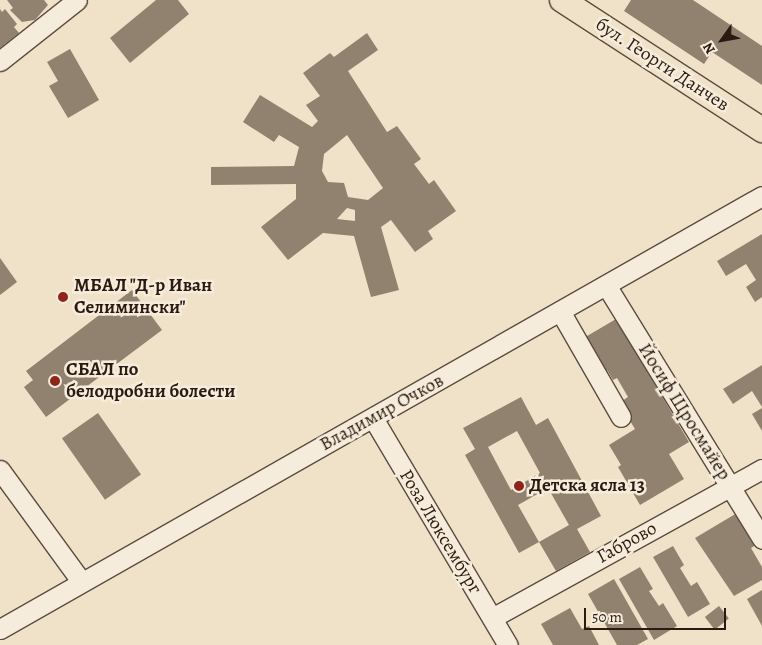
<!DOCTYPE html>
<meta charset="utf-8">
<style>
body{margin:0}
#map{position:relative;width:762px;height:645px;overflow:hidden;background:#efe2c8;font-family:Alegreya,serif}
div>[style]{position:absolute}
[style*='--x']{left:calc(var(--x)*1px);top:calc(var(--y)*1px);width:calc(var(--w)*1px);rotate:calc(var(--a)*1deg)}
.building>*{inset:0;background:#918270;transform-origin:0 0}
.roads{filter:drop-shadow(1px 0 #5c4c3f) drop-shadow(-1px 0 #5c4c3f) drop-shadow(0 1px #5c4c3f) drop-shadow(0 -1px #5c4c3f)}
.minor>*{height:19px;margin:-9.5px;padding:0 9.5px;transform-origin:9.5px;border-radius:9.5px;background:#f5ecdb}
.major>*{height:24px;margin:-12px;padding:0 12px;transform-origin:12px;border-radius:12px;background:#efe2c8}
.dots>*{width:14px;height:14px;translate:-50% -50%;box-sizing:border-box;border:2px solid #f5ecdb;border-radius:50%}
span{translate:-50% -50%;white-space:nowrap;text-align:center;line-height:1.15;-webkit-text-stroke:5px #f5ecdb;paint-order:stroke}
.street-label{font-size:19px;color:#2b1a11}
.poi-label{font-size:19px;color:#2b1a11;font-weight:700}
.left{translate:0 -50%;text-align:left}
.north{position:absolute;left:697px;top:15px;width:50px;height:50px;-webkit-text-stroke:4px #f5ecdb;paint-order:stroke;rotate:238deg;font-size:14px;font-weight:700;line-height:20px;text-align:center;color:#2b1a11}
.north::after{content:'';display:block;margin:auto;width:18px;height:22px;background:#2b1a11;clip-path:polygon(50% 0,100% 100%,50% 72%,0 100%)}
.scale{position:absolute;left:584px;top:608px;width:142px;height:22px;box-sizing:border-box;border:2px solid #2b1a11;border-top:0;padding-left:6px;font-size:15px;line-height:18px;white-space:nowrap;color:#2b1a11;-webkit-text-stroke:4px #f5ecdb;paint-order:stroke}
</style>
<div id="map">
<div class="building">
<div style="clip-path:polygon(7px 0,44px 0,48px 5px,35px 20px,22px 22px,10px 10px,13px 8px)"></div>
<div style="clip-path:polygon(156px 0,178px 0,189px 14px,130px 63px,110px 38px)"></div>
<div style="clip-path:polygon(631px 0,693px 0,762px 46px,762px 85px,712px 52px,704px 64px,624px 11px)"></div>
<div style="clip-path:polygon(0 9px,2px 12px,5px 9px,17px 24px,14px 27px,19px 33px,0 48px)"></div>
<div style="clip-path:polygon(evenodd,367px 33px,378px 50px,348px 71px,387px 132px,397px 126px,421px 159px,414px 164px,429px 184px,434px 180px,456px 211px,428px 231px,433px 239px,415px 252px,391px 220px,381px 227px,399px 290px,371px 297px,354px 236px,323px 233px,288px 260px,261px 227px,296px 199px,296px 184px,211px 185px,211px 167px,294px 166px,299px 147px,279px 135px,274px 142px,243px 122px,260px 95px,312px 127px,318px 121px,306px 105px,320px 96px,303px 73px,330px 53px,334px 57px,367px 33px,347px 135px,383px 188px,368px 200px,348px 197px,344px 183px,328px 182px,322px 171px,324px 154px,347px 135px,367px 33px,347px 208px,355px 210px,355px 221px,337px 219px,347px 208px)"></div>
<div style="clip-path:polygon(70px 49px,99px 100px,68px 118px,49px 86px,58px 81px,47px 62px)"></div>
<div style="clip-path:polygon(762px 234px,762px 297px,755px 302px,746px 287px,756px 280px,746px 264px,726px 276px,717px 261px)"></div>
<div style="clip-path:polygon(0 258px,17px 282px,0 295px)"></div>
<div style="clip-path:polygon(132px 290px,162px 330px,46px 417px,24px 387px,33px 380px,26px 371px)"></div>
<div style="clip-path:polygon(616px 319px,689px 442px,669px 454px,684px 479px,640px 505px,618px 467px,621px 465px,609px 445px,635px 429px,619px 403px,628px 397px,617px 378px,613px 380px,607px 370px,603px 372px,582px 339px)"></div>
<div style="clip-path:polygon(762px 365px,762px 407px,752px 391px,733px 404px,723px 389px)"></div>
<div style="clip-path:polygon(evenodd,521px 397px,536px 425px,548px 418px,601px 516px,577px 529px,590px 552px,556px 571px,539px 542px,519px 553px,465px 455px,475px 449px,463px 428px,521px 397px,517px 431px,540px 473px,511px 490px,488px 447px,517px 431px,521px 397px,548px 488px,569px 525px,539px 542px,518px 505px,548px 488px)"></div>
<div style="clip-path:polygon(762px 408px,762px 431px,752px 414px)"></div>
<div style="left:98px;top:413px;width:75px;height:44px;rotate:55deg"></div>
<div style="clip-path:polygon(737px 513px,756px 545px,751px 548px,762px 567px,762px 580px,734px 596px,695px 538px)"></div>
<div style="clip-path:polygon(673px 546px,684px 565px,680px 568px,691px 586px,697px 582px,710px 604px,688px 617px,653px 557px)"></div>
<div style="clip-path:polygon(640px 567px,653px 589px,649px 591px,659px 606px,663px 603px,677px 626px,654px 640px,619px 579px)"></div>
<div style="clip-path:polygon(614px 579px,648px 639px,637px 645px,617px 645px,588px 594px)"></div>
<div style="clip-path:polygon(762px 590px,762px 626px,747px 599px)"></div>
<div style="left:719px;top:606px;width:16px;height:18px;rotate:52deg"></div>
<div style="clip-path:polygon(570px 608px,582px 629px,589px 626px,599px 645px,553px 645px,541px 624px)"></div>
</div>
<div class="roads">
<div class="minor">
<div style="--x:0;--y:61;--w:98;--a:-38.4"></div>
<div style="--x:606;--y:285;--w:298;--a:58.4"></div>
<div style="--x:560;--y:311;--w:122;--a:60.1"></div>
<div style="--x:373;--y:418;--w:264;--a:59.3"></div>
<div style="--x:0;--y:470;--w:137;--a:53.9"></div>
<div style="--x:492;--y:618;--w:308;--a:-28.9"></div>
<div style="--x:0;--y:629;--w:876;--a:-29.61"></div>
</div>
<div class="major">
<div style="--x:562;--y:0;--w:239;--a:33"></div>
</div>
</div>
<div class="dots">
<div style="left:63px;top:297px;background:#8f2418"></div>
<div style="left:55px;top:381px;background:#8f2418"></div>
<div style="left:519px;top:486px;background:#8f2418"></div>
</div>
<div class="street-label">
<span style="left:662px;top:65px;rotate:33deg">бул. Георги Данчев</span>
<span style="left:684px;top:412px;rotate:58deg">Йосиф Щросмайер</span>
<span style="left:382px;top:413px;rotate:-29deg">Владимир Очков</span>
<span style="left:440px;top:532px;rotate:59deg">Роза Люксембург</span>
<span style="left:627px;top:543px;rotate:-29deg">Габрово</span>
</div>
<div class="poi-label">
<span class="left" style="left:74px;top:297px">МБАЛ "Д-р Иван<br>Селимински"</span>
<span class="left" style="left:66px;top:381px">СБАЛ по<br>белодробни болести</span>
<span class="left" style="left:529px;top:486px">Детска ясла 13</span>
</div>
<div class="north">N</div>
<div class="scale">50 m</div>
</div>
